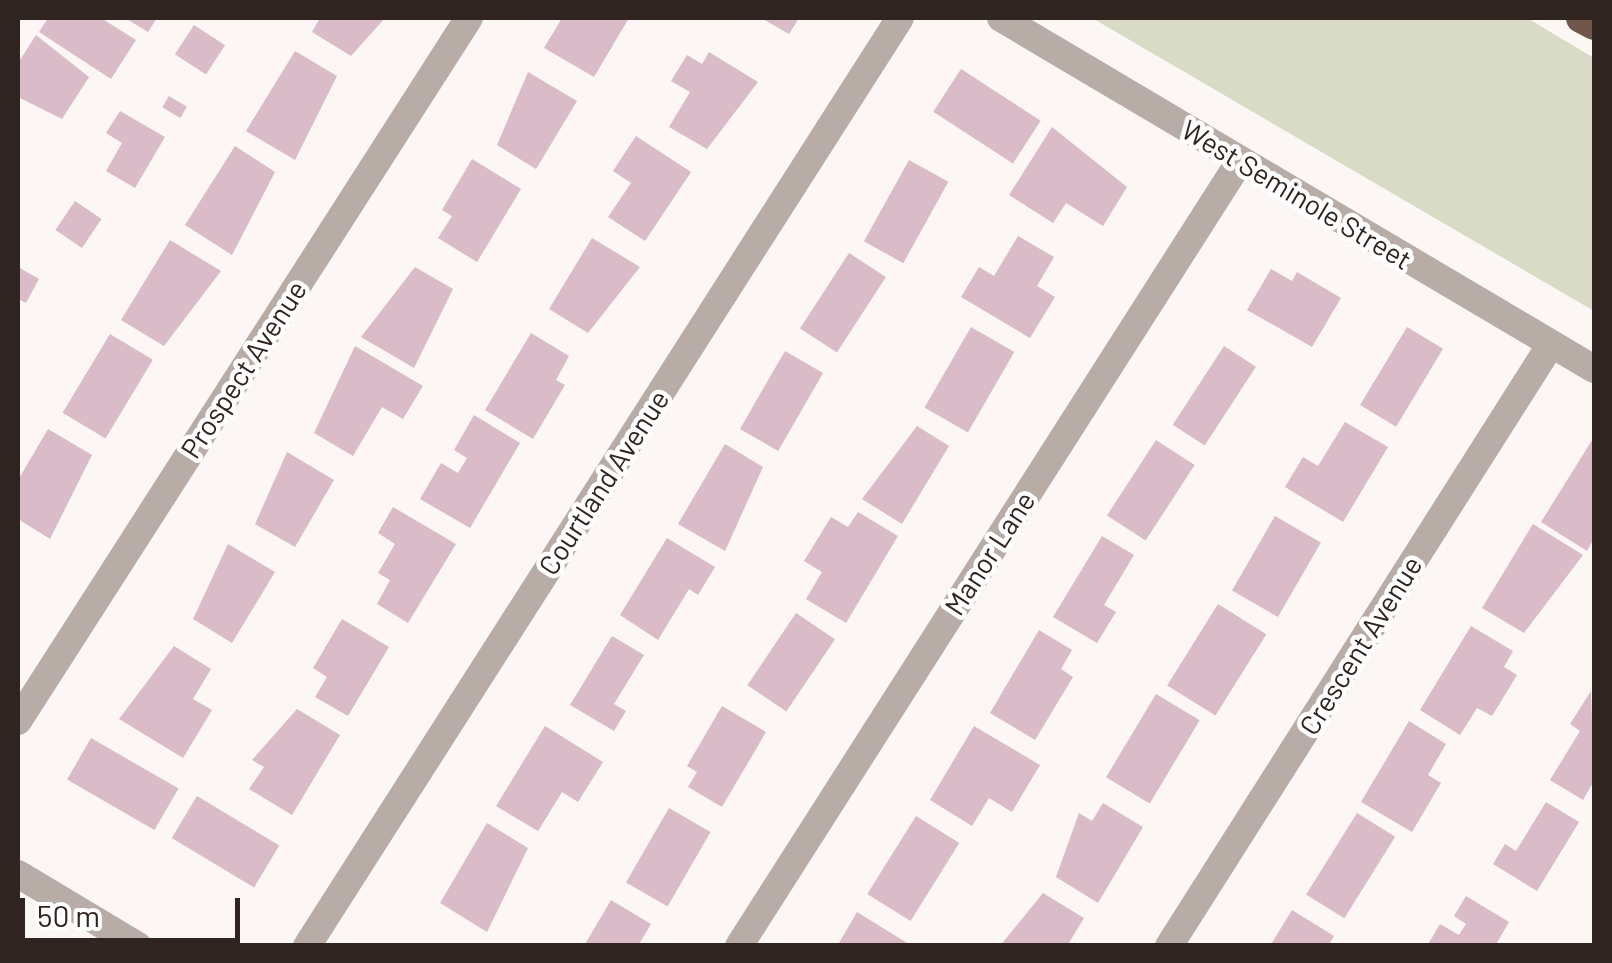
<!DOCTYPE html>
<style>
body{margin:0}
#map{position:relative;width:1612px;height:963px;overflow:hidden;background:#fcf6f4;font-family:Barlow,sans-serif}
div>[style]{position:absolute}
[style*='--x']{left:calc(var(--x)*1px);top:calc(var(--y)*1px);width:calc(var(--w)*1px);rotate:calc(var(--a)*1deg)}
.green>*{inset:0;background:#d8dcc6}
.building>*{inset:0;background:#d9bcc7;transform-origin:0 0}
.minor>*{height:28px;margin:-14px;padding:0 14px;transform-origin:14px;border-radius:14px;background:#b8aca6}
.highway>*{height:30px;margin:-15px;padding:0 15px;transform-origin:15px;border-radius:15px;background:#6f584b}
span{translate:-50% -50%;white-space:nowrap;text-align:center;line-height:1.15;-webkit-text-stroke:9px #fff;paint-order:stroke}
.street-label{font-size:28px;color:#2f2420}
.frame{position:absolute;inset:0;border:20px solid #2f2420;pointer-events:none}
.scale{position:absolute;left:20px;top:898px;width:220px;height:45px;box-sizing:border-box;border:5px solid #2f2420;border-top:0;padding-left:12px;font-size:30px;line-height:35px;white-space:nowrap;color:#2f2420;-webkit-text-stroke:8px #fff;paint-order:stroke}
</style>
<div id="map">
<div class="green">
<div style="clip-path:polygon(1092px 18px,1527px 18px,1594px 58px,1594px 311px)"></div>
</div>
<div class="building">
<div style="clip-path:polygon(48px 18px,101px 18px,136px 40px,111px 79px,39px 32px)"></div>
<div style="clip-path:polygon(125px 18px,157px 18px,148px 32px)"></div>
<div style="clip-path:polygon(320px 18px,385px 18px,351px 56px,312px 32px)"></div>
<div style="clip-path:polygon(562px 18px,629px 18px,594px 77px,544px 48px)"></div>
<div style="clip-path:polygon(761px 18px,799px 18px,789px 34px)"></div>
<div style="left:194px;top:25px;width:37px;height:35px;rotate:33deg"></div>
<div style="clip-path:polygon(36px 35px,89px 77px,62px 119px,18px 97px,18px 63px)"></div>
<div style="clip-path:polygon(295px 51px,337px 76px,295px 160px,246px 131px)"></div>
<div style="clip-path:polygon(709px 52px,758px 82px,707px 149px,669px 127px,690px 92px,671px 81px,687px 55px,702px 64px)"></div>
<div style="left:961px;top:69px;width:95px;height:51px;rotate:33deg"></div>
<div style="clip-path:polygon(528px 72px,577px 101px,536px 169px,497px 145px)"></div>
<div style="left:169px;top:96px;width:21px;height:13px;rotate:31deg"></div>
<div style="clip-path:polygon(120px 111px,165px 137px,135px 188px,106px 171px,122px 143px,106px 133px)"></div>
<div style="clip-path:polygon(1052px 127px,1127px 187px,1103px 226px,1066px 203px,1053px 223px,1009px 195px)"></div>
<div style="clip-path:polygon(636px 136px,691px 172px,645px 241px,608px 217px,631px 183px,613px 171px)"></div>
<div style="clip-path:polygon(235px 146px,275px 172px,232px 255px,185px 225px)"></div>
<div style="clip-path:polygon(472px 159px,521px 189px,477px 262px,438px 238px,452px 216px,442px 210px)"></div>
<div style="left:909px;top:160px;width:45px;height:93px;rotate:29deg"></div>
<div style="left:75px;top:201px;width:32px;height:35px;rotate:34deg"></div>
<div style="clip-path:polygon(1018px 236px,1054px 257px,1037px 286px,1055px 297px,1030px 338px,961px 297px,979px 267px,994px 276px)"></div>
<div style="clip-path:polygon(592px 238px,640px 267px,588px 333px,549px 309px)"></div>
<div style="clip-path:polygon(170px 240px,221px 271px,164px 346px,121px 320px)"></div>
<div style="left:849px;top:253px;width:44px;height:90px;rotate:33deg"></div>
<div style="clip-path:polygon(18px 267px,39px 279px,26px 303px,18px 299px)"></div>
<div style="clip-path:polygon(415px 267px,453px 289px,414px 368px,361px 337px)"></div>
<div style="clip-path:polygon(1271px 269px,1292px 281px,1297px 272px,1341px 298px,1312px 347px,1247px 310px)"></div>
<div style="left:971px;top:327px;width:50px;height:93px;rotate:30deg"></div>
<div style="left:1407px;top:327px;width:42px;height:91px;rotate:31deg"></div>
<div style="clip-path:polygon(531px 333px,569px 356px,556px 380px,565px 385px,533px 439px,485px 410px)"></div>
<div style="left:110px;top:334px;width:50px;height:92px;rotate:31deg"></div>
<div style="clip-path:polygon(355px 346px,423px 386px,403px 419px,382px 407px,353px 456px,314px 433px)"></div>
<div style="left:1224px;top:346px;width:38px;height:94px;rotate:33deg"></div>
<div style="left:785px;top:351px;width:44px;height:90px;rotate:30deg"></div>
<div style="clip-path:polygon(474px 415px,520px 443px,470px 528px,420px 499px,441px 463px,458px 473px,467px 458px,454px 450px)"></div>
<div style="clip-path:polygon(1345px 422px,1388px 447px,1343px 522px,1285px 487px,1303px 457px,1318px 466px)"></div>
<div style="clip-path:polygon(917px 426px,949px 446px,902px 524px,862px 499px)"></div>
<div style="clip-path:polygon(48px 429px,92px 455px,50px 539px,18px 519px,18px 480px)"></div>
<div style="clip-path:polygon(1594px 437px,1594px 538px,1587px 551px,1541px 522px)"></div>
<div style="left:1156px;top:440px;width:46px;height:90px;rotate:33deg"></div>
<div style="clip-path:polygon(725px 444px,763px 467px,725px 551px,678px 524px)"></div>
<div style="clip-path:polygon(287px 452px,334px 480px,295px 547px,255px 524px)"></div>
<div style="clip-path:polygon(393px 507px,456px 544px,408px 623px,377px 604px,390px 580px,378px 573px,395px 544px,378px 533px)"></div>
<div style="clip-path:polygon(858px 512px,898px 536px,846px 623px,806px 599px,822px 572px,804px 561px,831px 517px,848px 527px)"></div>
<div style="left:1275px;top:516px;width:53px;height:86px;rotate:30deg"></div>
<div style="clip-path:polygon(1533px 524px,1583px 555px,1524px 633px,1482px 608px)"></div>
<div style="clip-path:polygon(1102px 536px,1134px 555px,1104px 605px,1116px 612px,1097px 643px,1053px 617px)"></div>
<div style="clip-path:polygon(667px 538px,715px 567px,698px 595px,689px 589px,658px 640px,620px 615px)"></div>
<div style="clip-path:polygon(228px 544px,275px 572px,232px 643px,193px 619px)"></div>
<div style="left:1218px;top:604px;width:57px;height:96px;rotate:32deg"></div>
<div style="left:796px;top:613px;width:47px;height:87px;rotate:34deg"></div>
<div style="clip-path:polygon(342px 619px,389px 647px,348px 716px,315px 697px,327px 677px,313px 668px)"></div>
<div style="clip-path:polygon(1471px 626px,1513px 651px,1504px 667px,1517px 675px,1492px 716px,1477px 708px,1460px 735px,1420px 710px)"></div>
<div style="clip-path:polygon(1039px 630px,1072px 650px,1061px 669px,1073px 677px,1035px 740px,990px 713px)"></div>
<div style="clip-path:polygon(612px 636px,644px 655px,614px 704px,626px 711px,614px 731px,570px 705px)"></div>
<div style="clip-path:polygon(174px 646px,211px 669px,193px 699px,212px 710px,183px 758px,119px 719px)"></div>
<div style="clip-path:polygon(1591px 691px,1594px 781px,1583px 800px,1550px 780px,1580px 731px,1570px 724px)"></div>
<div style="left:1156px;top:694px;width:51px;height:97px;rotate:31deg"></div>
<div style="clip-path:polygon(722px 706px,766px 732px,722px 807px,688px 787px,697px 772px,687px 766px)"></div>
<div style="clip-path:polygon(297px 709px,340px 735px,292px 815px,249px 789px,264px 767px,252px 760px)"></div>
<div style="clip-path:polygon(1409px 721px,1446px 744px,1428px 775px,1441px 783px,1412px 832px,1361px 802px)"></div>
<div style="clip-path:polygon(545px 726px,603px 762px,578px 802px,562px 792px,538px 831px,496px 806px)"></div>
<div style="clip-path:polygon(974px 726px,1040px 765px,1012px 812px,989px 798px,972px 826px,930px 800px)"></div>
<div style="left:91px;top:738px;width:101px;height:48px;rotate:30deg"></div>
<div style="left:197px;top:796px;width:96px;height:49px;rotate:31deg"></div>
<div style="clip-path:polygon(1546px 802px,1579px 822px,1537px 891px,1493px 864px,1505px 844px,1516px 851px)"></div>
<div style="clip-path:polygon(1103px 803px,1143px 827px,1098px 903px,1056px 877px,1079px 813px,1092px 821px)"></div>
<div style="left:669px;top:808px;width:48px;height:86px;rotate:30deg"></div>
<div style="left:1357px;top:813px;width:45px;height:96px;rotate:32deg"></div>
<div style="left:916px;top:816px;width:51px;height:92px;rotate:32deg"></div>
<div style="clip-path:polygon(487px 823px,528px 848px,487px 932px,440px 903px)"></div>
<div style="clip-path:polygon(1043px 893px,1084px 918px,1067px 946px,1000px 946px)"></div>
<div style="clip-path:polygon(1466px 896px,1509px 922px,1495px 946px,1427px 946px,1440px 924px,1459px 935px,1466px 924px,1454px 916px)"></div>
<div style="clip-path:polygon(611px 900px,651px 924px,638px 946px,584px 946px)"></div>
<div style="clip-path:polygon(1292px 910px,1334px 936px,1328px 946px,1270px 946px)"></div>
<div style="clip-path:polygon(857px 912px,912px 946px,839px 943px)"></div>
</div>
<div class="minor">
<div style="--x:1001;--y:18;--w:689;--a:30.62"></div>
<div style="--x:18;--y:721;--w:835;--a:-57.32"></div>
<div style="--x:18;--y:874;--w:140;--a:31"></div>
<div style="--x:307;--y:946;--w:1101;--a:-57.42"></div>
<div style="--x:739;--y:946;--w:931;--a:-57.45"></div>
<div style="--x:1169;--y:946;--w:713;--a:-57.6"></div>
</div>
<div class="highway">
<div style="--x:1581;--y:18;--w:15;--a:28"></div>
</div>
<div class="street-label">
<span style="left:1297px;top:194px;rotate:31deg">West Seminole Street</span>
<span style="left:243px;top:369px;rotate:-57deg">Prospect Avenue</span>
<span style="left:603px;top:482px;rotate:-57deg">Courtland Avenue</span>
<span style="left:989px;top:553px;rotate:-57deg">Manor Lane</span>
<span style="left:1360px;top:645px;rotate:-58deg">Crescent Avenue</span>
</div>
<div class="frame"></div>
<div class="scale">50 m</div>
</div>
